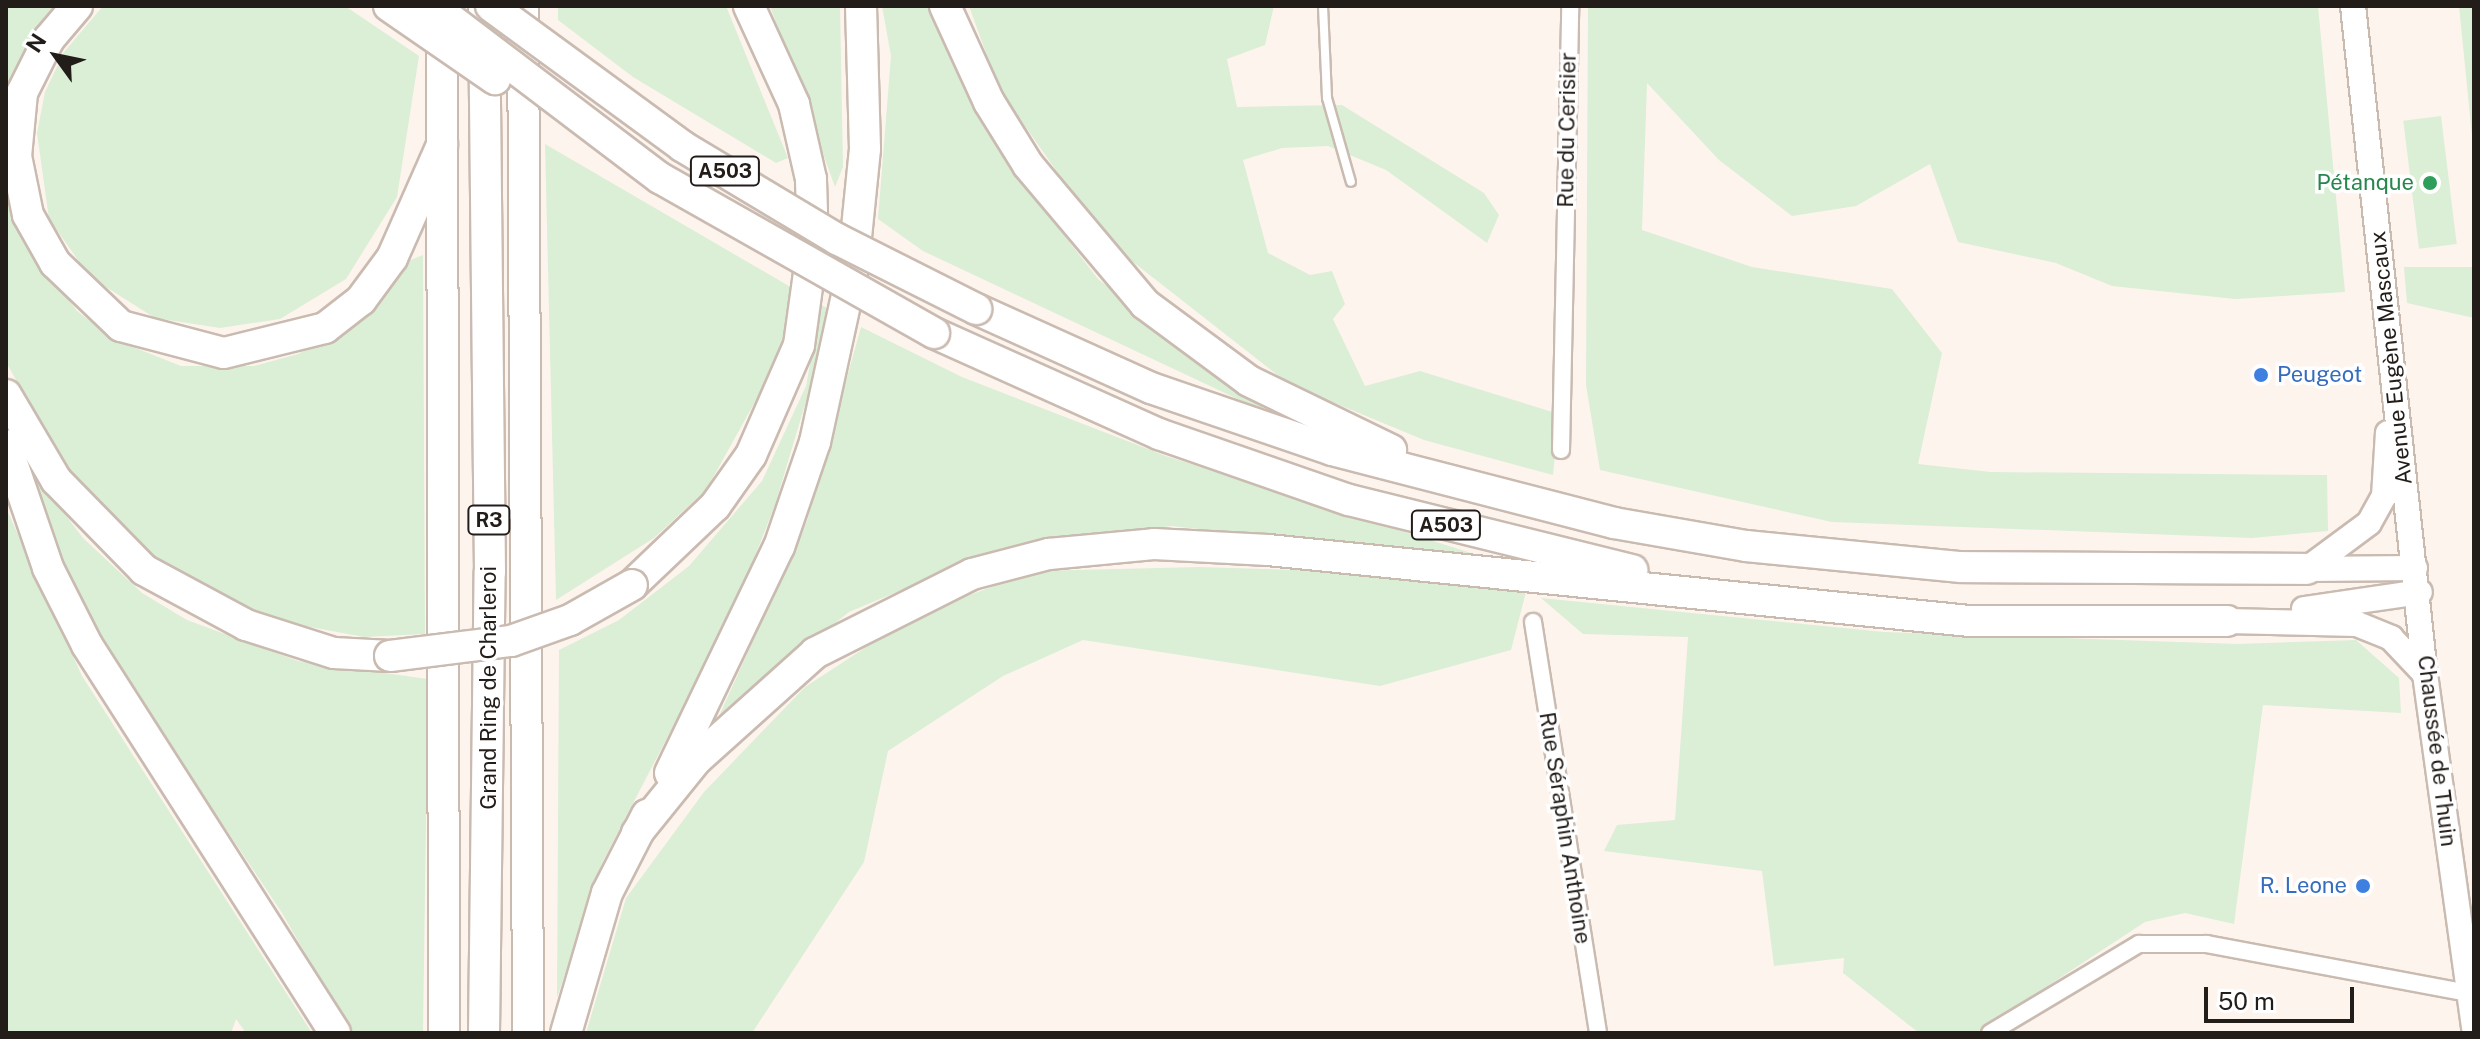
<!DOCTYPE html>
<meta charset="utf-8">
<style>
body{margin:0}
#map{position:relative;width:2480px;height:1039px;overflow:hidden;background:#fef4ee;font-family:"Public Sans",sans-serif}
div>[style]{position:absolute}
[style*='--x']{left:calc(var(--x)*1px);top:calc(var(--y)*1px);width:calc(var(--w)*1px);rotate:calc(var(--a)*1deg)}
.green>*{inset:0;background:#dbeed6;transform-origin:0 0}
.roads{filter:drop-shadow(2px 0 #cabbb1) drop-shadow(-2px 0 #cabbb1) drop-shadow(0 2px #cabbb1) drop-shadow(0 -2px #cabbb1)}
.lane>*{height:8px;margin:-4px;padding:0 4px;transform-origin:4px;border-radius:4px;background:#fff}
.street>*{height:16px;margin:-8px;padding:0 8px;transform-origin:8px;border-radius:8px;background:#fff}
.secondary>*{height:24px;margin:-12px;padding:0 12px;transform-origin:12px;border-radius:12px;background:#fff}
.highway>*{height:30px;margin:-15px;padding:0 15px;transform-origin:15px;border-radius:15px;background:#fff}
.bridges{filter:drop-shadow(2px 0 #cabbb1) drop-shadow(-2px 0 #cabbb1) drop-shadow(0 2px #cabbb1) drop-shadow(0 -2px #cabbb1)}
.highway-bridge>*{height:30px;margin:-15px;padding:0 15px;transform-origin:15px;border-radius:15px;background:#fff}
.dots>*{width:22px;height:22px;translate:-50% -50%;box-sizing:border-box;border:4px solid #fff;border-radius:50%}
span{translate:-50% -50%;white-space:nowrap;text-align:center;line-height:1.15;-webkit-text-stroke:7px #fff;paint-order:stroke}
.shield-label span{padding:2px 6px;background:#fff;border:2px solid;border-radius:6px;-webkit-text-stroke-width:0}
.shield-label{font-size:20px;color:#231d1a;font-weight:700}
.street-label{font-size:22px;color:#231d1a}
.leisure-label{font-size:22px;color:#27864d}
.right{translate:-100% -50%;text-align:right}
.shop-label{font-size:22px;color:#366cbe}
.left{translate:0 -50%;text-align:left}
.frame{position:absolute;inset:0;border:8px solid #231d1a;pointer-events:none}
.north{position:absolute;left:16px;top:16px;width:80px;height:80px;-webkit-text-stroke:6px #fff;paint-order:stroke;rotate:303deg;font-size:22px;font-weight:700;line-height:32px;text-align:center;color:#231d1a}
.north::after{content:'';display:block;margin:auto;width:28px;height:36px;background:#231d1a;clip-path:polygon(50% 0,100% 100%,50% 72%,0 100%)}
.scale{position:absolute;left:2204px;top:987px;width:150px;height:36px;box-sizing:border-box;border:4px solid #231d1a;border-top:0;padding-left:10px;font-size:24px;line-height:28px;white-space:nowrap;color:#231d1a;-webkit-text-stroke:6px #fff;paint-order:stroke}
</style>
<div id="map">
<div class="green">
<div style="clip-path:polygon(6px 6px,57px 6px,29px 47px,6px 121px)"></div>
<div style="clip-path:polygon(103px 6px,345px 6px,419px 56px,397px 197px,346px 279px,280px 319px,220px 328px,155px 318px,90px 277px,49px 219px,37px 133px,45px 92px,64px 52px)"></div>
<div style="clip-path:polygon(558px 6px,726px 6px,788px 158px,776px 163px,633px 77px,558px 20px)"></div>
<div style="clip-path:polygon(770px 6px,840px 6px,843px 167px,835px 187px)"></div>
<div style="clip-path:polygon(882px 6px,934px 6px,1001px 154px,1098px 279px,1206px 366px,1265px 403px,1261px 410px,923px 251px,878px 219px,891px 56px)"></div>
<div style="clip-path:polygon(969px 6px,1274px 6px,1265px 45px,1227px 59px,1237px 107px,1342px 105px,1484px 193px,1499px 215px,1487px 243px,1386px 170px,1328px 146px,1282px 148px,1243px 160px,1268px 253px,1310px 275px,1332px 271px,1345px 304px,1333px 319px,1365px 386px,1420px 371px,1559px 414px,1553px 475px,1424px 440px,1289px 384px,1105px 240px,999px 89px)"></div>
<div style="clip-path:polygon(1588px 6px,2318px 6px,2345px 292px,2235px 299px,2112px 286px,2056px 263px,1958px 242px,1930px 164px,1856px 206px,1792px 216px,1719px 160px,1647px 83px,1642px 230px,1752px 267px,1892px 289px,1942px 353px,1918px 464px,1991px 472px,2327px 475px,2328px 531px,2252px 538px,1832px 522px,1600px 470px,1586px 385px)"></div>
<div style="clip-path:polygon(2459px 6px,2474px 6px,2474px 156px)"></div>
<div style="left:2441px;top:116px;width:129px;height:38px;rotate:83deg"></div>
<div style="clip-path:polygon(545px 144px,794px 289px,777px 362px,706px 490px,654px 538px,556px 600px)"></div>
<div style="clip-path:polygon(6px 175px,31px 248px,77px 311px,113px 339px,181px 366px,254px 366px,298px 354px,330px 338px,403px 263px,423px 255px,425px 634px,364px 637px,262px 618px,168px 572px,98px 506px,66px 469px,6px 362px)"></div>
<div style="clip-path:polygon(2404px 267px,2474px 267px,2474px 318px,2407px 303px)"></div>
<div style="clip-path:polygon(821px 305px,833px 311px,775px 505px,735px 607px,601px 865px,557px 998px,559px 650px,619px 620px,689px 566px,762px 481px,806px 386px)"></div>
<div style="clip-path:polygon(861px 327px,962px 377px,1166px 456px,1493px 560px,1171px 526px,999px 549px,849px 612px,719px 716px,807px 521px)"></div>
<div style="clip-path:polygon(31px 470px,83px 538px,142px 593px,187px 620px,298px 661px,428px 679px,423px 1033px,351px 1033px,282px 913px,97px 636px,57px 557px,25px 472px)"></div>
<div style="clip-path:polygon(6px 508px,82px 676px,312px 1033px,246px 1033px,236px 1019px,231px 1033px,6px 1033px)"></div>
<div style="clip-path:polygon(1199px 567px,1361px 572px,1526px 592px,1511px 650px,1380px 686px,1083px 640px,1003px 676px,888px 751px,864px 862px,752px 1033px,586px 1033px,626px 898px,704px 792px,805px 687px,917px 614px,1036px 571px)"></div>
<div style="clip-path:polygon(1541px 598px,1884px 632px,2238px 644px,2356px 640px,2399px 678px,2401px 713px,2263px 705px,2234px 924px,2185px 913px,2145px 922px,1976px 1033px,1919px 1033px,1843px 973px,1844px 958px,1774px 966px,1762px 871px,1604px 851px,1617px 825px,1675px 820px,1688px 637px,1583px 634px)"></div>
</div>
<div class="roads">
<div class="lane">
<div style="--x:1323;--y:6;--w:92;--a:87.5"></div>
<div style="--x:1327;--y:98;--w:87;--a:74.1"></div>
</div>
<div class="street">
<div style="--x:1561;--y:450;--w:444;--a:-88.8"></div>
<div style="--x:1533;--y:622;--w:416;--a:81"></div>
<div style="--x:1990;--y:1033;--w:174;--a:-30.9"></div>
<div style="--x:2139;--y:944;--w:68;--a:0"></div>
<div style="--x:2207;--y:944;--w:268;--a:10.6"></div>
</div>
<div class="secondary">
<div style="--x:2353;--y:6;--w:672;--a:83.85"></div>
<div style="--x:2425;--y:674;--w:358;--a:82.1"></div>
<div style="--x:2307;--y:569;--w:77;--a:-36.6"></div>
<div style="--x:2369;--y:523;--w:31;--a:-61"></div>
<div style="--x:2384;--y:496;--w:63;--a:-86.4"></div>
<div style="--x:2307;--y:569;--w:108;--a:-0.5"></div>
<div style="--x:2304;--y:609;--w:117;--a:-8.3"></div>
<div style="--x:2227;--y:621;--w:130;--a:1.3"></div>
<div style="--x:2357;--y:624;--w:37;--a:22"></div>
<div style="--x:2391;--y:638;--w:50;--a:46.6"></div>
</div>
<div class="highway">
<div style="--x:77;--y:6;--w:43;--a:130.3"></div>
<div style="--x:49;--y:39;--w:60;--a:116.6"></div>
<div style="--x:22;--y:93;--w:63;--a:95.4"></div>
<div style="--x:16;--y:156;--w:60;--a:78.5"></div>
<div style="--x:28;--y:215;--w:55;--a:60.6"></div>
<div style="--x:55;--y:263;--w:91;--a:43.7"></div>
<div style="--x:121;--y:326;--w:106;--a:14.7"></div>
<div style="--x:224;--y:353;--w:104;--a:-13.9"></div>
<div style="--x:325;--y:328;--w:46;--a:-37.9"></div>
<div style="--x:361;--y:300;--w:52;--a:-53.6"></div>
<div style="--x:392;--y:258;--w:124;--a:-66.1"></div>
<div style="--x:523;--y:6;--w:1027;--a:89.72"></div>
<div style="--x:945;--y:6;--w:106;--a:65.4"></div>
<div style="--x:989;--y:102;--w:74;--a:58.2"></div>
<div style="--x:1028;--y:165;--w:182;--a:49.9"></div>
<div style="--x:1145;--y:304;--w:129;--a:36.5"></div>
<div style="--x:1249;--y:381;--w:158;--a:25.9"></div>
<div style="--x:442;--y:23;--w:1010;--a:89.89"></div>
<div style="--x:976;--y:309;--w:192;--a:24.3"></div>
<div style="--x:1151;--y:388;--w:191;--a:18.9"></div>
<div style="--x:1332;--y:450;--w:291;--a:14.5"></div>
<div style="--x:1614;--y:523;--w:134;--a:9.9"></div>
<div style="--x:1746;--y:546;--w:216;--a:5.6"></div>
<div style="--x:1961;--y:567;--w:346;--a:0.3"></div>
<div style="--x:934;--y:333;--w:247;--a:24.2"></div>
<div style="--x:1159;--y:434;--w:201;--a:19.2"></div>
<div style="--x:1349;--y:500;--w:292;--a:13.9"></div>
<div style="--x:6;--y:395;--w:99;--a:59.5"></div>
<div style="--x:56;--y:480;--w:126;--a:45.6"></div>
<div style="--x:144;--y:570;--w:116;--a:28.3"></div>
<div style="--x:246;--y:625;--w:92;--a:17.7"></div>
<div style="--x:334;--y:653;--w:56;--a:3.1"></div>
<div style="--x:6;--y:445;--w:130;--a:71.1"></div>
<div style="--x:48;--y:568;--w:86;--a:63.1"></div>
<div style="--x:87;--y:645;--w:460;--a:57.4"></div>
<div style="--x:632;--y:585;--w:115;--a:-43.6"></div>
<div style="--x:715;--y:506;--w:62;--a:-54.8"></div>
<div style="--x:751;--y:455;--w:120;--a:-66.4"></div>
<div style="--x:799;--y:345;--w:102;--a:-82.1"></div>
<div style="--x:813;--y:244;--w:65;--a:-91.8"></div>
<div style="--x:811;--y:179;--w:77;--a:-102.8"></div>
<div style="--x:794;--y:104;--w:108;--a:-114.7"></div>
<div style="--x:670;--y:773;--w:251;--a:-64.3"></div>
<div style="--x:779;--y:547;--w:111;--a:-71.1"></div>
<div style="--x:815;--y:442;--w:179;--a:-77.7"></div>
<div style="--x:853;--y:267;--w:119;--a:-84.2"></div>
<div style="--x:865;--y:149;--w:143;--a:-91.6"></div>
<div style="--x:637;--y:833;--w:95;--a:-51"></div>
<div style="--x:697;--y:759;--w:159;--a:-41.9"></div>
<div style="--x:815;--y:653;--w:176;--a:-26.7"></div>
<div style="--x:972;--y:574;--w:80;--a:-14.6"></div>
<div style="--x:1049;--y:554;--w:105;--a:-5.4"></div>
<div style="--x:1154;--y:544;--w:114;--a:3"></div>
<div style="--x:1268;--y:550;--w:706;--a:5.78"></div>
<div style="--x:1970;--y:621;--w:257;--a:0"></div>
<div style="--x:484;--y:1033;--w:461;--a:-89.3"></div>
<div style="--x:490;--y:572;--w:566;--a:-90.61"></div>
<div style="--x:566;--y:1033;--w:146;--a:-73.7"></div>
<div style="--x:607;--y:893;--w:88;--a:-62.9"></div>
</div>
</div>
<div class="bridges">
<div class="highway-bridge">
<div style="--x:389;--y:6;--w:129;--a:34.6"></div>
<div style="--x:433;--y:6;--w:285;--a:37.2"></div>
<div style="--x:660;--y:178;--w:315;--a:29.5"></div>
<div style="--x:491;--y:6;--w:237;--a:36.2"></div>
<div style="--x:682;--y:146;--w:181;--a:31"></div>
<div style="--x:837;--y:239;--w:156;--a:26.7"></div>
<div style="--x:390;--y:656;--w:122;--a:-7.1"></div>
<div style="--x:511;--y:641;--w:63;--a:-19.6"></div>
<div style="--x:570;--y:620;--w:71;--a:-29.4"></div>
</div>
</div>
<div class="dots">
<div style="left:2430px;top:183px;background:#2e9e5b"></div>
<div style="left:2261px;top:375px;background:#3f7fe0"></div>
<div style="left:2363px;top:886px;background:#3f7fe0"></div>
</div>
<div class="shield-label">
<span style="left:725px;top:171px">A503</span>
<span style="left:489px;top:520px">R3</span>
<span style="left:1446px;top:525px">A503</span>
</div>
<div class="street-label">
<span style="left:1567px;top:130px;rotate:-89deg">Rue du Cerisier</span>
<span style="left:2391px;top:358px;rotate:-96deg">Avenue Eugène Mascaux</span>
<span style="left:489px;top:688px;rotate:-90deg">Grand Ring de Charleroi</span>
<span style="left:2437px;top:751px;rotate:83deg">Chaussée de Thuin</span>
<span style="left:1565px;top:828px;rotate:81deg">Rue Séraphin Anthoine</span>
</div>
<div class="leisure-label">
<span class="right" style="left:2414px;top:183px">Pétanque</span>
</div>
<div class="shop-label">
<span class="left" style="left:2277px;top:375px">Peugeot</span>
<span class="right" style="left:2347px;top:886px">R. Leone</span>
</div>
<div class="frame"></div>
<div class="north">N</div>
<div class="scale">50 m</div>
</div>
